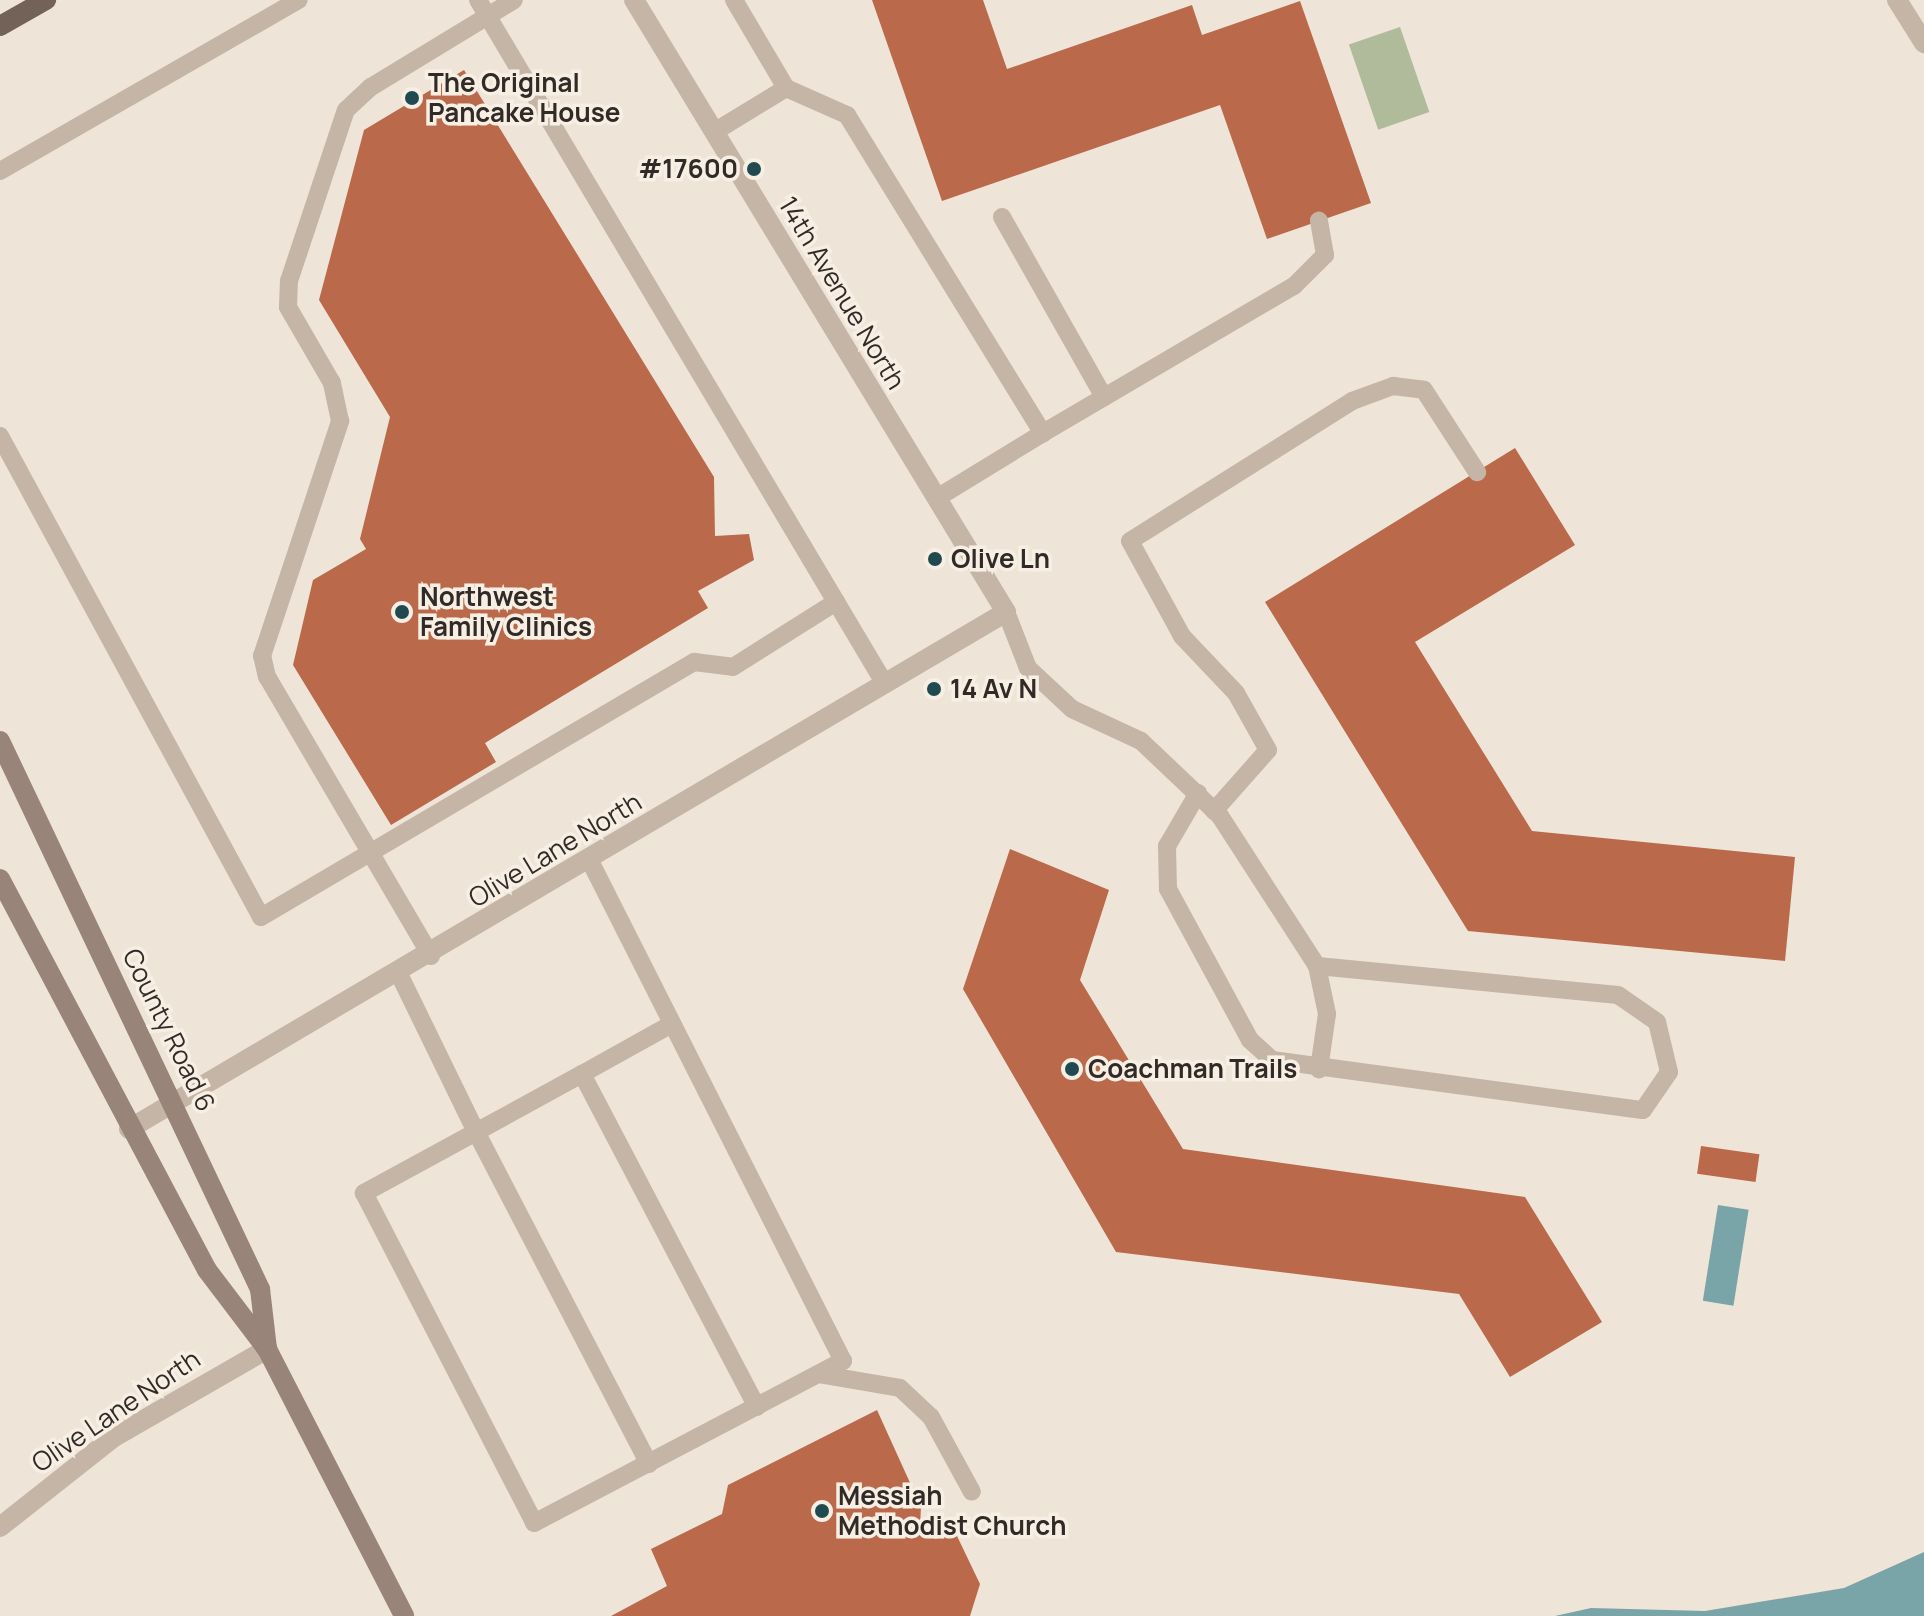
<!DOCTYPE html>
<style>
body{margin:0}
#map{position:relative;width:1924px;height:1616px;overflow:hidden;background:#eee4d8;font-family:Manrope,sans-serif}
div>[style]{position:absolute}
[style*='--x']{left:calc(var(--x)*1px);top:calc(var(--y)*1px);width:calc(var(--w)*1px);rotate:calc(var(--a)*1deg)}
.green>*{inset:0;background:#afbb9a;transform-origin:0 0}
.water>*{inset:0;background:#7aa5a8;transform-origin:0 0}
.building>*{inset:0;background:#ba694a;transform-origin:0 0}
.service>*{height:18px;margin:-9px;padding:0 9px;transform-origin:9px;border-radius:9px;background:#c5b5a6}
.minor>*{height:20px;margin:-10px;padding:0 10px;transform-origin:10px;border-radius:10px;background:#c5b5a6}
.secondary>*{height:20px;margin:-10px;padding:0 10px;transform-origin:10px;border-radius:10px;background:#988478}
.primary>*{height:20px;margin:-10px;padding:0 10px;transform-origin:10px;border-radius:10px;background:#726258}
.dots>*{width:22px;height:22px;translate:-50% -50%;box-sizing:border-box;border:4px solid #f7efe4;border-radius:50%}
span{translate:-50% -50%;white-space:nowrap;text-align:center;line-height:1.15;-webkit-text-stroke:7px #f7efe4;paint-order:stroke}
.poi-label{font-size:26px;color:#322a26;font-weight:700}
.left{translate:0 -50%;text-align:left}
.right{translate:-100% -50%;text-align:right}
.street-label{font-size:26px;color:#322a26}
</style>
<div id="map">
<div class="green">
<div style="left:1400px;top:27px;width:90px;height:54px;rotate:71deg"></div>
</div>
<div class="water">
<div style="left:1718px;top:1205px;width:31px;height:97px;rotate:9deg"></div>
<div style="clip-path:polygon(1924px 1552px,1924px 1616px,1555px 1616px,1591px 1608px,1705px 1611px,1844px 1588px)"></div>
</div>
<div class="building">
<div style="clip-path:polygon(872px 0,983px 0,1007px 69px,1192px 5px,1202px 35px,1300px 1px,1371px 203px,1267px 239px,1220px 105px,942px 201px)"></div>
<div style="clip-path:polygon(464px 70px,714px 477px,715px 536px,749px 534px,754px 560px,698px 591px,708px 608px,485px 743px,496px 762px,391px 825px,293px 665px,313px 580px,366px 549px,360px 539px,390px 417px,319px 300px,364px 130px)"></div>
<div style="clip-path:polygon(1515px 448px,1575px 545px,1415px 642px,1532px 831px,1795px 857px,1785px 961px,1468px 931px,1265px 602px)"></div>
<div style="clip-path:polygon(1010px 849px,1109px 890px,1080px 980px,1183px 1149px,1525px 1197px,1602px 1322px,1510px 1377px,1459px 1294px,1116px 1252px,963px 989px)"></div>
<div style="left:1701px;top:1146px;width:59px;height:28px;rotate:8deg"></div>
<div style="clip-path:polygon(877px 1410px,921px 1507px,920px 1526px,957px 1536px,980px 1584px,970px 1616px,611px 1616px,667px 1586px,651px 1549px,722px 1514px,728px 1485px)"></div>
</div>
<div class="service">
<div style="--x:478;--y:0;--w:796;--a:59.25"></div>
<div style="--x:734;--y:0;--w:102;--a:59.4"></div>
<div style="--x:714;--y:132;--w:84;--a:-31.4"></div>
<div style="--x:786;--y:88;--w:67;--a:23.9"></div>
<div style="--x:847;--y:115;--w:374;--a:58.4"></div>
<div style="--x:1043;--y:433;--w:124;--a:148.5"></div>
<div style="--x:0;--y:171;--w:344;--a:-29.8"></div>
<div style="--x:1002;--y:217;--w:207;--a:60.5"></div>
<div style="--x:1043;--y:433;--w:291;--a:-30.4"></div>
<div style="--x:1294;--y:286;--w:44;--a:-45"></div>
<div style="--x:1325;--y:255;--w:35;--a:-100"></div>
<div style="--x:0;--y:436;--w:547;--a:61.51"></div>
<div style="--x:261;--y:917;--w:503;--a:-30.49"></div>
<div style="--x:694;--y:662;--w:39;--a:7"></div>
<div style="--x:733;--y:667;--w:122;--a:-32.3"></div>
<div style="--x:1006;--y:612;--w:60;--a:68.6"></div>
<div style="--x:1028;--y:668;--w:60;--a:43"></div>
<div style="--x:1072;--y:709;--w:76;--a:24.9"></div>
<div style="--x:1141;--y:741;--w:109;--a:43.5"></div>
<div style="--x:1220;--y:816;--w:179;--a:57.1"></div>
<div style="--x:1317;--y:966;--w:49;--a:78.2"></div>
<div style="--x:1327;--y:1014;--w:56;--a:98.3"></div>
<div style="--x:1198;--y:793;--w:61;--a:120.3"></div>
<div style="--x:1167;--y:846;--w:43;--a:88.7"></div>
<div style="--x:1168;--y:889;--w:172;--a:61.5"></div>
<div style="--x:1250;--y:1040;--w:30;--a:42"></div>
<div style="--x:1272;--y:1060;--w:374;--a:7.7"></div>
<div style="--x:1643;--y:1110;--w:46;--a:-55.6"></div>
<div style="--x:1669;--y:1072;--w:51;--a:-103.5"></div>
<div style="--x:1657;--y:1022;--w:47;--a:-145.3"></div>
<div style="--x:1618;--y:995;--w:302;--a:-174.5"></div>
<div style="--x:1214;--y:811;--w:81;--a:-48.5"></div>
<div style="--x:1268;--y:750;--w:65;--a:-119.3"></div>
<div style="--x:1236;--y:693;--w:79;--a:-133.5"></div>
<div style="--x:1182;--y:636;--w:108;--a:-118.7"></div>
<div style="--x:1130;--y:541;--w:262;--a:-32.2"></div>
<div style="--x:1352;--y:401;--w:44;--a:-20.1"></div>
<div style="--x:1393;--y:386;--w:31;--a:7"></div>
<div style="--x:1424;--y:390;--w:98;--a:57.1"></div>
<div style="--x:431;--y:956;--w:324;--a:-120.4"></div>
<div style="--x:267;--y:677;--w:22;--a:-103"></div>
<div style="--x:262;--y:656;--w:248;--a:-71.6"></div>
<div style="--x:340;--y:421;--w:39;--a:-102"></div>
<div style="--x:332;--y:383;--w:88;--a:-120.1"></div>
<div style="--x:288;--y:307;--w:26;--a:-88"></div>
<div style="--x:289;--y:281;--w:180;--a:-71.6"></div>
<div style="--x:346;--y:110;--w:34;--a:-43"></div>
<div style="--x:371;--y:87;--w:167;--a:-31.3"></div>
<div style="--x:399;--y:974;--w:176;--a:64"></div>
<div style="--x:476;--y:1132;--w:128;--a:151.4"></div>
<div style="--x:364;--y:1193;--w:371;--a:62.7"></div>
<div style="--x:534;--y:1523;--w:349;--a:-27.7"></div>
<div style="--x:843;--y:1361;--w:563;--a:-116.84"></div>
<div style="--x:582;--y:1074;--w:103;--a:-29.1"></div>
<div style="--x:818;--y:1374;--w:83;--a:9.7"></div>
<div style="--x:900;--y:1388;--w:42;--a:43.1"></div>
<div style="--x:931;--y:1417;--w:85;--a:61.3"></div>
<div style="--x:649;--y:1464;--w:374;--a:-117.5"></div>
<div style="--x:476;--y:1132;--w:121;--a:-28.7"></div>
<div style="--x:582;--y:1074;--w:376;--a:62.3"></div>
</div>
<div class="minor">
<div style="--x:1897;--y:0;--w:51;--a:57.9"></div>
<div style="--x:129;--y:1129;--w:1018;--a:-30.52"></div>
<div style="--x:1006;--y:612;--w:716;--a:-121.29"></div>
<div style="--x:0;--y:1527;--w:145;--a:-38.3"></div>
<div style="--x:114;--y:1437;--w:177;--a:-29.9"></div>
</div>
<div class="secondary">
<div style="--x:0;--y:741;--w:607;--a:64.62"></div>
<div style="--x:260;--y:1289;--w:60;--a:83.3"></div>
<div style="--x:0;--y:879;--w:442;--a:62.1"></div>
<div style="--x:207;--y:1270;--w:99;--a:52.8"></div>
<div style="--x:267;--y:1349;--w:300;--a:62.8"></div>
</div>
<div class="primary">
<div style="--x:0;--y:26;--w:53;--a:-29.5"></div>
</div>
<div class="dots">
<div style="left:412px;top:98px;background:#204a4f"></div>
<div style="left:754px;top:169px;background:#204a4f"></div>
<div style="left:935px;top:559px;background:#204a4f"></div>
<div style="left:402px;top:612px;background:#204a4f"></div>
<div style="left:934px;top:689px;background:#204a4f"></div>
<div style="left:1072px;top:1069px;background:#204a4f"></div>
<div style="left:822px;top:1511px;background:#204a4f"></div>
</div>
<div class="poi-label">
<span class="left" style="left:428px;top:98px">The Original<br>Pancake House</span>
<span class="right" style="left:738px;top:169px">#17600</span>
<span class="left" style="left:951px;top:559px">Olive Ln</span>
<span class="left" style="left:420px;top:612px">Northwest<br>Family Clinics</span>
<span class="left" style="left:950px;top:689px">14 Av N</span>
<span class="left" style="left:1088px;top:1069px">Coachman Trails</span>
<span class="left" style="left:838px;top:1511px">Messiah<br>Methodist Church</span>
</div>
<div class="street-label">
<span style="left:842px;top:293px;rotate:59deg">14th Avenue North</span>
<span style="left:555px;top:850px;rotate:-31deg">Olive Lane North</span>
<span style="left:169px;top:1030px;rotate:64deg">County Road 6</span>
<span style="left:116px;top:1411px;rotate:-34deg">Olive Lane North</span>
</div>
</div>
